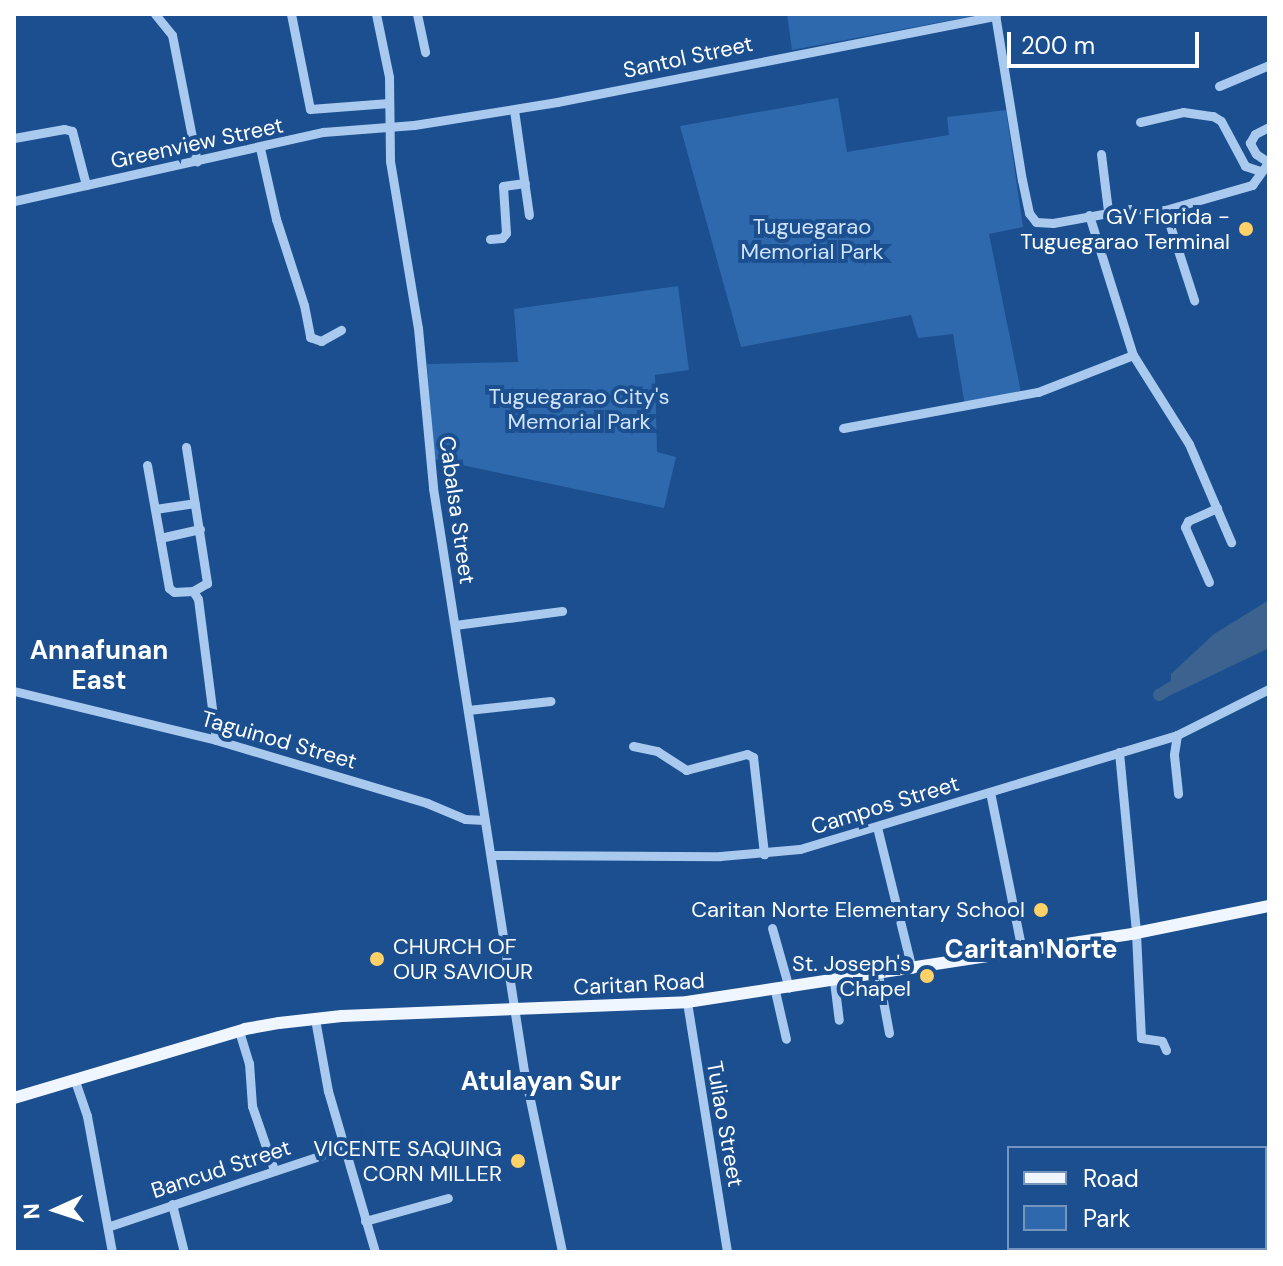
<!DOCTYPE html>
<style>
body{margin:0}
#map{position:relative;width:1283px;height:1266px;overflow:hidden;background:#1b4f8f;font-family:"DM Sans",sans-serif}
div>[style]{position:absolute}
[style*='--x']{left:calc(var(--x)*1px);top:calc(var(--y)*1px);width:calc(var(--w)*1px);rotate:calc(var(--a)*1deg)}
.green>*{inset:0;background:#2e69ad}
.water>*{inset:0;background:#3c6290}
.river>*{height:12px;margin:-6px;padding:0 6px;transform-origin:6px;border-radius:6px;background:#3c6290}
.minor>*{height:9px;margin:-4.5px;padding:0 4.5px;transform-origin:4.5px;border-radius:4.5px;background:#a9c9ee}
.major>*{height:12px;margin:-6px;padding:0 6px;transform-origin:6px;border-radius:6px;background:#f0f6ff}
.dots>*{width:22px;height:22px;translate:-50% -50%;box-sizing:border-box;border:4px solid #1b4f8f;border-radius:50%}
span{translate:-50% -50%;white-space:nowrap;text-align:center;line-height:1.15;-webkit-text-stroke:8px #1b4f8f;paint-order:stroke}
.street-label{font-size:22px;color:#fff}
.poi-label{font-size:22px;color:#fff}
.right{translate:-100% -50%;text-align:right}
.left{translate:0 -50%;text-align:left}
.park-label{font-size:22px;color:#cfe3fa}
.quarter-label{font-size:26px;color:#fff;font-weight:700}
.frame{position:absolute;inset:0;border:16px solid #fff;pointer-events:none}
.legend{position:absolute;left:1007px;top:1146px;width:260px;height:104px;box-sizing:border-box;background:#1b4f8f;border:2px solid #7695bc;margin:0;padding:10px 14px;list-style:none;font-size:24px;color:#fff}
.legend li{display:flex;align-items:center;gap:16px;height:40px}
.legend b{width:40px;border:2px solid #7695bc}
.north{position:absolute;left:16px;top:1170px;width:80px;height:80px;-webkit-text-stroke:6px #1b4f8f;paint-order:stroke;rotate:267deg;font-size:22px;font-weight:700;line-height:32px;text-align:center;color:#fff}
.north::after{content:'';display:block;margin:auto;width:28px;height:36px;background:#fff;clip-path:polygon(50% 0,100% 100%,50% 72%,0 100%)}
.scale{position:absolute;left:1007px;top:32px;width:192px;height:36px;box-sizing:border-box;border:4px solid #fff;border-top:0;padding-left:10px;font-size:24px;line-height:28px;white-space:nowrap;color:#fff;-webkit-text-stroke:6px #1b4f8f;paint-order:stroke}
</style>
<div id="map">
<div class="green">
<div style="clip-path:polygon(787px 14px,984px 14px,792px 50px)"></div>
<div style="clip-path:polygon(838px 98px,847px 152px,949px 135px,947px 117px,1006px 110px,1023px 227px,989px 234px,1021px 392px,965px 406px,953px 334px,918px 338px,911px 315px,741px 347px,680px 126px)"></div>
<div style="clip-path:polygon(678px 286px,689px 370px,655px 375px,657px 452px,676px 457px,664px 508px,434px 459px,427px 364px,518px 362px,514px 309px)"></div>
</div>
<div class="water">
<div style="clip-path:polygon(1269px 600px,1269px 648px,1171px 695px,1171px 674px,1214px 634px)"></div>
</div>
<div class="river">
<div style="--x:1159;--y:695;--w:29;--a:-31"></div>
</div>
<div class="minor">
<div style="--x:155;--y:14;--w:27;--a:51"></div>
<div style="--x:172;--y:35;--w:129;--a:78.9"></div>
<div style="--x:291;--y:14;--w:97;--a:78.7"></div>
<div style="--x:310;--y:109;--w:79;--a:-4.3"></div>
<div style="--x:376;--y:14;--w:64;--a:78.3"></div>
<div style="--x:389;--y:77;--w:84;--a:89.3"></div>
<div style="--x:390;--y:161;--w:169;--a:80.5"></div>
<div style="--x:418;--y:328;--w:161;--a:84.6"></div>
<div style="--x:433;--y:488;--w:590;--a:81.13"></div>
<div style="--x:524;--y:1071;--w:185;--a:78.1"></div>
<div style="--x:417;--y:14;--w:39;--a:78"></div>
<div style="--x:995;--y:14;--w:168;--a:80.8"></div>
<div style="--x:1022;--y:180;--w:34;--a:78"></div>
<div style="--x:1029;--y:213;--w:11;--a:52"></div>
<div style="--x:1036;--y:222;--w:17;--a:3"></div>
<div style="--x:1053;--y:223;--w:78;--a:-10.3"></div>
<div style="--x:1130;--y:209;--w:35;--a:2"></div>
<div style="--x:1165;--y:210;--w:91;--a:-16"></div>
<div style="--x:1252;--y:185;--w:29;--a:-54"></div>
<div style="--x:1219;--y:86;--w:54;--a:-22.8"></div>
<div style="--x:514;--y:110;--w:106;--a:81.9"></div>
<div style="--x:1140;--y:122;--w:44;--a:-13.1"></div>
<div style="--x:1183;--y:112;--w:30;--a:8"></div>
<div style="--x:1213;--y:116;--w:9;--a:32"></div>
<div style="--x:1221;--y:121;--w:51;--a:61.9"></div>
<div style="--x:1245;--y:166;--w:16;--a:18"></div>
<div style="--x:14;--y:138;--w:51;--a:-10.2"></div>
<div style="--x:64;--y:129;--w:8;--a:14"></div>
<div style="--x:72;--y:131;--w:56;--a:75.5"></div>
<div style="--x:260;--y:148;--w:73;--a:77.3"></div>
<div style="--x:276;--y:219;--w:90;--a:72"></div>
<div style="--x:304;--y:305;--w:33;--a:79"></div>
<div style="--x:310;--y:337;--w:12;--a:20"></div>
<div style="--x:321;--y:341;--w:23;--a:-29"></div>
<div style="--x:1101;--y:154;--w:57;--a:83"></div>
<div style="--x:1268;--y:162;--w:14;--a:-146"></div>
<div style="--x:1256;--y:154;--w:13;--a:-119"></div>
<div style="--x:1250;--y:143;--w:10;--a:-61"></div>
<div style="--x:1255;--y:134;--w:16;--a:-27"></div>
<div style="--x:14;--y:201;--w:317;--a:-12.6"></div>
<div style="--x:323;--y:132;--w:91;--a:-4.4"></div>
<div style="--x:414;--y:125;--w:145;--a:-9.1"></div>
<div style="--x:557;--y:102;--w:447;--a:-11.1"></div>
<div style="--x:1165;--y:210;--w:95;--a:72.1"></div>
<div style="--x:1089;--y:215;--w:147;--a:72.6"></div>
<div style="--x:1133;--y:355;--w:105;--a:57.8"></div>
<div style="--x:1189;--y:444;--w:107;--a:66.8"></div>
<div style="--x:490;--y:239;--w:12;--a:-5"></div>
<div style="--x:502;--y:238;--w:6;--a:-51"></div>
<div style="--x:506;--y:233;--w:47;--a:-93.7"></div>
<div style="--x:503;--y:186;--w:22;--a:-8"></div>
<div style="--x:843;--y:428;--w:198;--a:-10.5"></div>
<div style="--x:1038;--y:392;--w:102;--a:-21.3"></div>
<div style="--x:186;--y:447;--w:138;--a:81.2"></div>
<div style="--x:207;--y:583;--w:16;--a:150"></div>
<div style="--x:147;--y:465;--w:125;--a:79.9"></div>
<div style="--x:169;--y:588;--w:6;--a:39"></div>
<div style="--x:174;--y:592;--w:19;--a:-3"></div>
<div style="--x:193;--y:591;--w:9;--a:58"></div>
<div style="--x:198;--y:599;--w:142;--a:82.7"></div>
<div style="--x:155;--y:509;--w:40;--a:-8.5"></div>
<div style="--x:160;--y:538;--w:41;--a:-12.7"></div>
<div style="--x:1209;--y:582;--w:60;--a:-113.6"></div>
<div style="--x:1185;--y:527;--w:7;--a:-63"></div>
<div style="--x:1188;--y:521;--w:32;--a:-24"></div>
<div style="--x:455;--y:625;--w:108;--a:-7.5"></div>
<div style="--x:14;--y:691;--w:208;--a:13.6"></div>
<div style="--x:216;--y:740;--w:220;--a:16.6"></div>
<div style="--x:427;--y:803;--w:41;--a:22.8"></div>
<div style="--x:465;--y:819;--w:19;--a:3"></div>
<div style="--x:468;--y:710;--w:83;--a:-6.2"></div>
<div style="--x:1177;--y:735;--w:20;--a:99"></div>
<div style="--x:1174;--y:755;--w:39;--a:84"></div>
<div style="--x:633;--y:746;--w:25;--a:12"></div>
<div style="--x:657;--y:751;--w:35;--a:33"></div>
<div style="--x:686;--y:770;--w:63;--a:-14.7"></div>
<div style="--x:747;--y:754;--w:7;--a:27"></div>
<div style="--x:753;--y:757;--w:98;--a:83.5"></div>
<div style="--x:1119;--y:752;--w:182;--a:84.6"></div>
<div style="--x:1136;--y:933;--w:105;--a:87.3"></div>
<div style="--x:1141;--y:1038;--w:21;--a:8"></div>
<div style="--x:1162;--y:1041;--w:10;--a:66"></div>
<div style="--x:990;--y:792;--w:162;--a:78.6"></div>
<div style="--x:877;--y:827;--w:146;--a:76.2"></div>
<div style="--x:493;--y:855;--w:227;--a:0.3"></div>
<div style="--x:720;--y:856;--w:80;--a:-5"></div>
<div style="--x:800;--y:849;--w:394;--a:-16.8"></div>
<div style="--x:1177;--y:735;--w:103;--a:-26.6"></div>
<div style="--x:772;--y:928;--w:62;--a:74.2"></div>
<div style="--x:878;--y:974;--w:60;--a:79.4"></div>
<div style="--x:834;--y:981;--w:39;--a:83"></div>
<div style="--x:775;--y:991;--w:49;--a:77.1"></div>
<div style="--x:687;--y:1002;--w:253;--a:80.9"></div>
<div style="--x:315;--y:1019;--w:73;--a:79.8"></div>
<div style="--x:328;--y:1091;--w:168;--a:73.7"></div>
<div style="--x:239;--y:1031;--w:34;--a:73"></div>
<div style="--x:249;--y:1063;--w:43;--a:86"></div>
<div style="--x:252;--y:1106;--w:68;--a:71"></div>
<div style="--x:75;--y:1081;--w:37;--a:71"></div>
<div style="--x:87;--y:1116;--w:138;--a:79.6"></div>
<div style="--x:172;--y:1204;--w:49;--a:76"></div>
<div style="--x:365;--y:1221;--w:86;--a:-15.5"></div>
<div style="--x:110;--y:1226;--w:246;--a:-18.5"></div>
</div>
<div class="major">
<div style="--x:14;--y:1098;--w:241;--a:-16.6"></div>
<div style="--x:245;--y:1029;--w:35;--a:-10"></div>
<div style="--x:279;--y:1023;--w:63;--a:-6.3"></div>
<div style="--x:342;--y:1016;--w:345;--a:-2.3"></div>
<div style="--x:687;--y:1002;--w:454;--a:-8.7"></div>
<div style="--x:1136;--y:933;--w:136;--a:-11.5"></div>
</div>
<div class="dots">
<div style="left:1246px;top:229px;background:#ffd166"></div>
<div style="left:1041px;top:910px;background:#ffd166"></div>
<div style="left:377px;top:959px;background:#ffd166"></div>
<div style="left:927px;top:976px;background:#ffd166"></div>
<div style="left:518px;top:1161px;background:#ffd166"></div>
</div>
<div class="street-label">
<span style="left:688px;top:57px;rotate:-12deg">Santol Street</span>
<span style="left:197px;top:143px;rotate:-12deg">Greenview Street</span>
<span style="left:457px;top:510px;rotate:82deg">Cabalsa Street</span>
<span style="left:279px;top:740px;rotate:16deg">Taguinod Street</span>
<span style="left:885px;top:805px;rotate:-17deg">Campos Street</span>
<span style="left:639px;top:984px;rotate:-3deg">Caritan Road</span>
<span style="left:725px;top:1124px;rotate:80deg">Tuliao Street</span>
<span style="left:221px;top:1169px;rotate:-18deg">Bancud Street</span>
</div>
<div class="poi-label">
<span class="right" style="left:1230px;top:229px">GV Florida -<br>Tuguegarao Terminal</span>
<span class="right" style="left:1025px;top:910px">Caritan Norte Elementary School</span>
<span class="left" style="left:393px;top:959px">CHURCH OF<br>OUR SAVIOUR</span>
<span class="right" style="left:911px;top:976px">St. Joseph's<br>Chapel</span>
<span class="right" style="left:502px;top:1161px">VICENTE SAQUING<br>CORN MILLER</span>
</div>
<div class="park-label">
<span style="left:812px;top:239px">Tuguegarao<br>Memorial Park</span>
<span style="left:579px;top:409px">Tuguegarao City's<br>Memorial Park</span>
</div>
<div class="quarter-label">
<span style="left:99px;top:666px">Annafunan<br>East</span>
<span style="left:1031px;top:950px">Caritan Norte</span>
<span style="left:541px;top:1082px">Atulayan Sur</span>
</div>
<div class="frame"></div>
<ul class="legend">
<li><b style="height:10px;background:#f0f6ff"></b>Road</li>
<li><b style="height:22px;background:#2e69ad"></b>Park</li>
</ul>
<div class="north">N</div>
<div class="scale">200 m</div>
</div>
